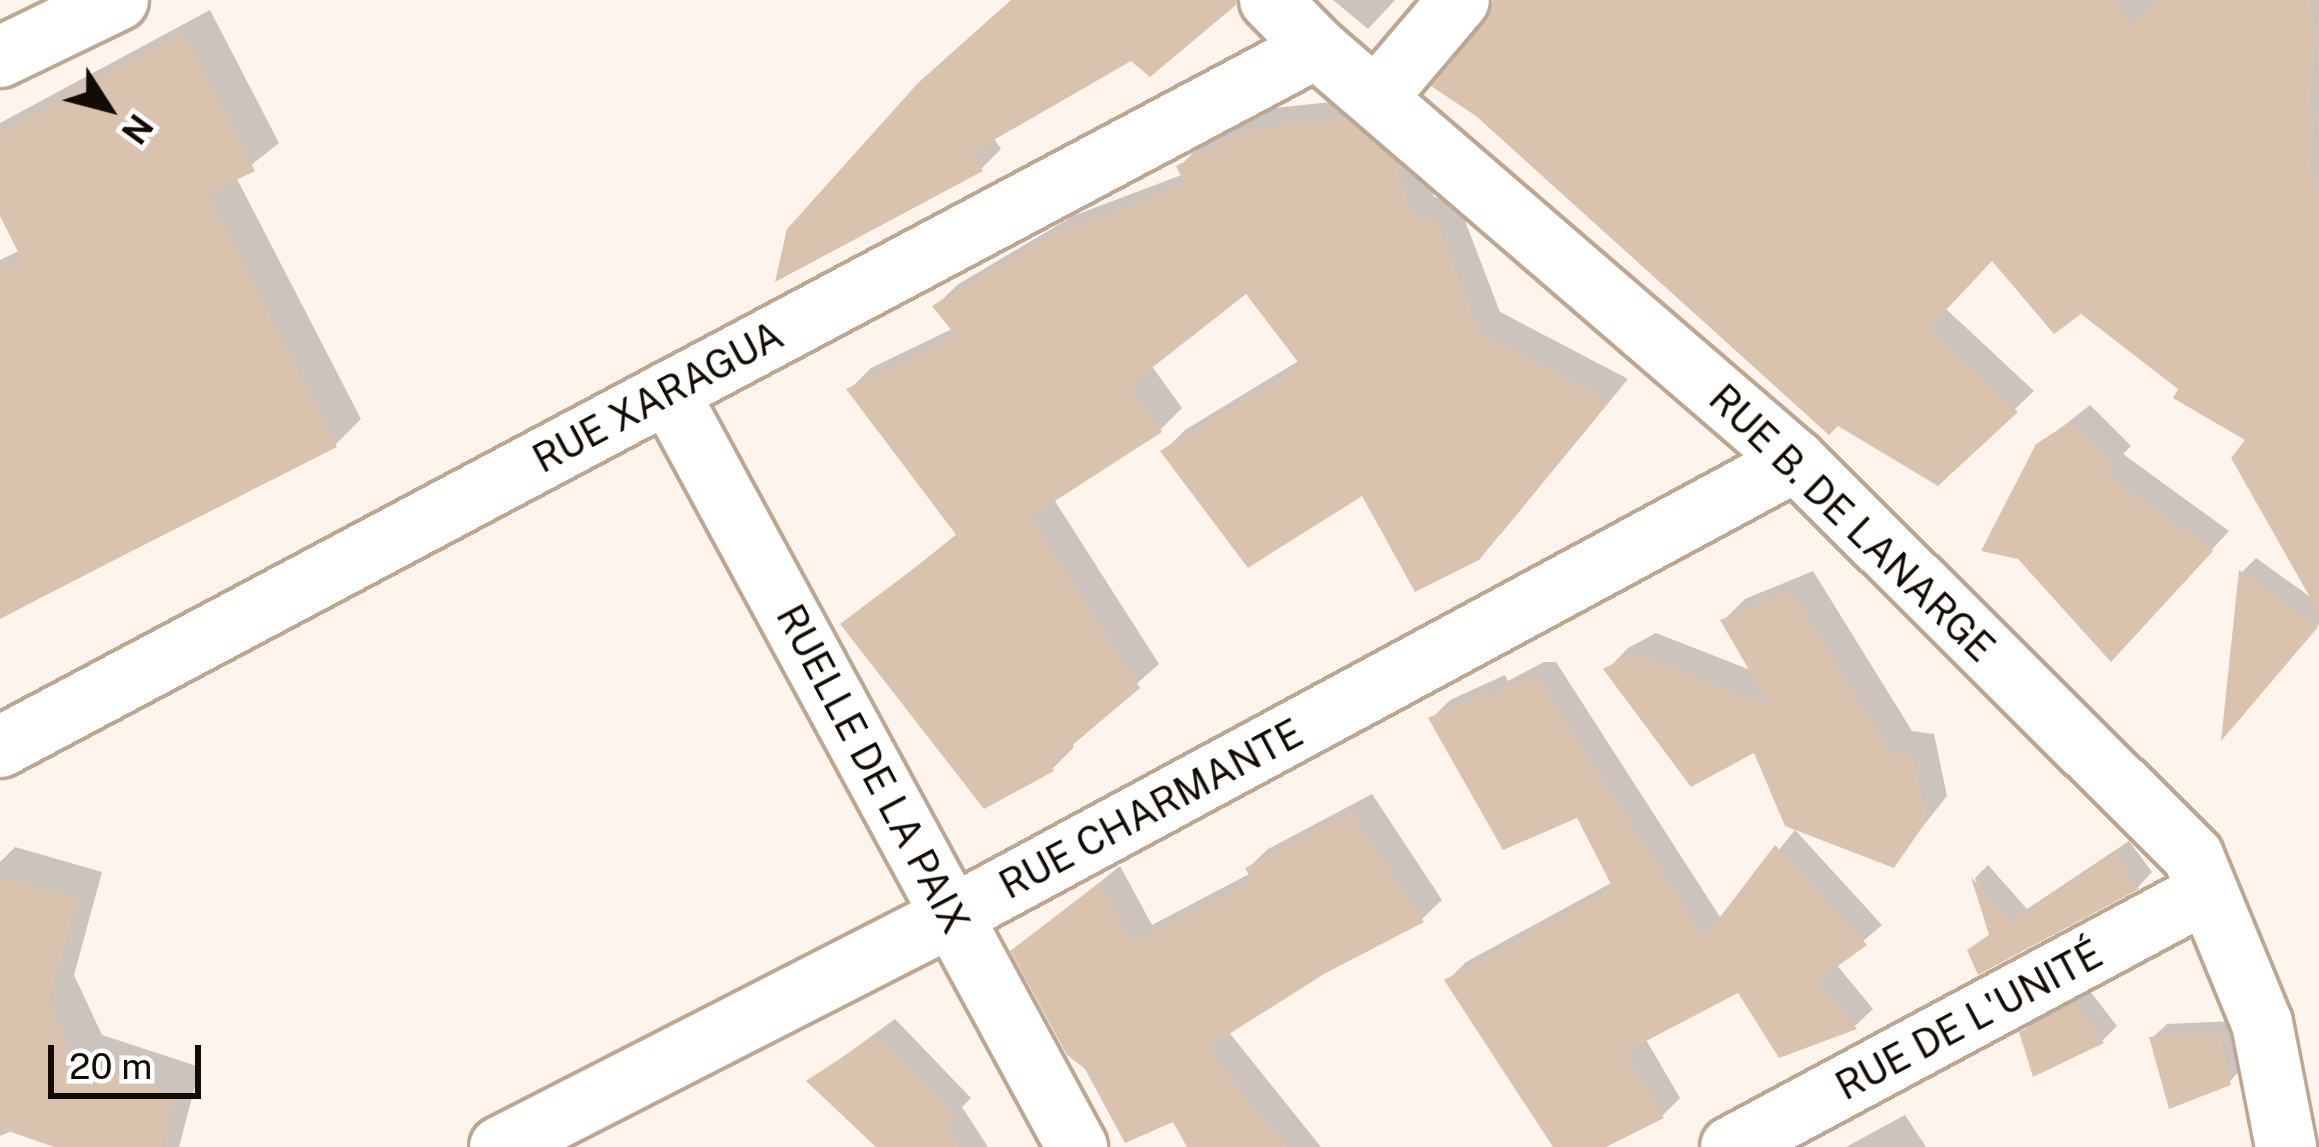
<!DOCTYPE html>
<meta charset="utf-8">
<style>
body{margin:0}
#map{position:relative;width:2319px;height:1147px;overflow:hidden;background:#fef4eb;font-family:"Public Sans",sans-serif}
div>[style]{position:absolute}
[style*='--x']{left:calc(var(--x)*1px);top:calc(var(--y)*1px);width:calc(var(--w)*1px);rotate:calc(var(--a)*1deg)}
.shadow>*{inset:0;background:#0003}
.building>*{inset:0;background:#dac3ae}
.roads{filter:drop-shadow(3px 0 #bda792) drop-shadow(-3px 0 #bda792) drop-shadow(0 3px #bda792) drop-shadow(0 -3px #bda792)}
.street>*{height:60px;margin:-30px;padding:0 30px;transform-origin:30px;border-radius:30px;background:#fff}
span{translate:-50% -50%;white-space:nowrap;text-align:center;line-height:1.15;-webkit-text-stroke:10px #fff;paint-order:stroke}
.street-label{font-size:39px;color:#130c05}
.north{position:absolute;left:48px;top:48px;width:120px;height:120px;-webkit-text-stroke:9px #fff;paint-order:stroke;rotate:126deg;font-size:33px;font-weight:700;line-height:48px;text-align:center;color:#130c05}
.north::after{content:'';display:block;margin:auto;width:42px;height:54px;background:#130c05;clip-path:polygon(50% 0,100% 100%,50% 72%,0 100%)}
.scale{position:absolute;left:48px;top:1045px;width:153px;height:54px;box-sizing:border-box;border:6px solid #130c05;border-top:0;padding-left:15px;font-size:36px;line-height:42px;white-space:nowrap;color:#130c05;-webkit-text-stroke:9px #fff;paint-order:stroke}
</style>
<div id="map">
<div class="shadow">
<div style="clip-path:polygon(1013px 0,1235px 0,993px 137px,1001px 149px,981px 169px,779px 276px)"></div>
<div style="clip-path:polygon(1333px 0,1395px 0,1368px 29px)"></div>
<div style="clip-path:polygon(1494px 0,2319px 0,2319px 624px,2236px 722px,2225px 732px,2242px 572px,2256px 558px,2316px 601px,2250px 439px,2081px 310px,1993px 257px,1945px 308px,2034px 391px,1938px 482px,1488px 24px)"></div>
<div style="clip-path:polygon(210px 10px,279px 143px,236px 177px,361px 419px,335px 445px,0 619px,0 260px,21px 250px,0 209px,0 123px)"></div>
<div style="clip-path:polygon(1368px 98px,1415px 139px,1434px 197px,1457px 200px,1500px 312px,1628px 379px,1500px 535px,1364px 492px,1164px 451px,1185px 430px,1300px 360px,1246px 290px,1151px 365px,1182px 408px,1161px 429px,1053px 498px,1159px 664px,1071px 742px,1074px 747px,1052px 769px,844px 625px,958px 533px,850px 389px,871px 368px,954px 328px,936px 306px,957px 285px,1073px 216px,1184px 174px,1180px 166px,1201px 145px,1275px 108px)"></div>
<div style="clip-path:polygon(2090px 405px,2131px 446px,2123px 454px,2229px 531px,2130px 639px,2038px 446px)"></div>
<div style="clip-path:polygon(1813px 571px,1912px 731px,1934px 734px,1947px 796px,1893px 864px,1756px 749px,1607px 670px,1628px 648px,1656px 633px,1753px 671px,1724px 620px,1745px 599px)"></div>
<div style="clip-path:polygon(1544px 662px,1556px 662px,1722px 920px,1795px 830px,1882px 925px,1836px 964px,1873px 1009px,1855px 1026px,1780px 1054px,1739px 989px,1645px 1038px,1680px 1098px,1662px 1116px,1599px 1147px,1557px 1147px,1448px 980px,1466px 962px,1613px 882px,1578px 814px,1432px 718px,1450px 700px,1505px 675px,1508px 681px)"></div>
<div style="clip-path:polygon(1372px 794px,1442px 900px,1422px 919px,1323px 971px,1228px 1031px,1321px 1147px,1190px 1147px,1175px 1118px,1088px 1067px,1014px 951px,1120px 866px,1152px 925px,1251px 873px,1248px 868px,1268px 849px)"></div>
<div style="clip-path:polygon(2129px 841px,2152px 872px,2138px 887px,1980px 971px,1970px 951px,1992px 932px,1975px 878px,1988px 865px,2027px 909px)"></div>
<div style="clip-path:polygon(15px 847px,102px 872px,74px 975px,102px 1035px,200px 1067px,179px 1147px,63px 1147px,14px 1130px,0 1136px,0 862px)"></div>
<div style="clip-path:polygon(2089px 990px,2117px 1026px,2103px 1040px,2035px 1073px,2022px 1033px,2037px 1018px)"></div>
<div style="clip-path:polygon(895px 1019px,971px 1098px,962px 1107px,988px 1147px,881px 1147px,810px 1081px)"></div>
<div style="clip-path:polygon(2234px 1021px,2244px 1067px,2229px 1082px,2152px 1038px,2167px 1024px)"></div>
<div style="clip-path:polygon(1905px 1115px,1926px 1147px,1846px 1147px)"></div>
</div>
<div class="building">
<div style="clip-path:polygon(1011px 0,1237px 0,1236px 5px,1150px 77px,1131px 61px,971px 153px,983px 171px,775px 282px,787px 229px,918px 83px)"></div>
<div style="clip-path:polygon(1493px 0,2114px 0,2130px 24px,2162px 0,2310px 0,2317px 35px,2308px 114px,2316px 113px,2310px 166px,2319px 189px,2319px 613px,2231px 458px,2245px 440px,2173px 398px,2178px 389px,2081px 314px,2054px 334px,1992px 261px,1929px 328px,2018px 412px,1938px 486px,1838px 426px,1829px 435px,1476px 116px,1431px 86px,1485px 22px)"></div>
<div style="clip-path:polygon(183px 33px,255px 171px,207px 194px,337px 447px,0 618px,0 271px,22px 260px,0 216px,0 132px)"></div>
<div style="clip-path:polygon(1345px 118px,1394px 160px,1413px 218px,1436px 220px,1480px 333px,1609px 401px,1479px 560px,1415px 592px,1362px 496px,1248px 568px,1160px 451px,1301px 366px,1246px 294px,1130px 385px,1162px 432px,1030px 517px,1140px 688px,1050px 764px,1054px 771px,984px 809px,840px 624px,957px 536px,846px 389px,956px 336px,932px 306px,1049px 237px,1185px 184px,1176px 166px,1251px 129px)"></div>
<div style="clip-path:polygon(2070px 422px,2114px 467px,2107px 474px,2213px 551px,2111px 662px,2018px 559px,1981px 551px,2036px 444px)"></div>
<div style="clip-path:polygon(2239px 570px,2318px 627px,2221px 741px)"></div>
<div style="clip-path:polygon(1791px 591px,1890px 752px,1913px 755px,1927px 820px,1894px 868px,1785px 826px,1754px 753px,1691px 787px,1603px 669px,1633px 653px,1770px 706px,1720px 620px)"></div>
<div style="clip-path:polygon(1523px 679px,1538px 679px,1704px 938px,1775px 845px,1867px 945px,1817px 981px,1857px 1029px,1779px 1058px,1738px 993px,1625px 1052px,1664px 1118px,1606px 1147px,1553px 1147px,1444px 980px,1613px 888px,1577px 818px,1503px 850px,1428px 718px,1486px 692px,1490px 697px)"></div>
<div style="clip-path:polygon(1351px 812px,1424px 922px,1324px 974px,1207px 1048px,1286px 1147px,1187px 1147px,1173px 1122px,1125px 1143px,1085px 1069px,1067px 1055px,1010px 951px,1099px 883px,1132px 942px,1252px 880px,1245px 868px)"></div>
<div style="clip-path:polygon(2114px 854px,2139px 889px,1978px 975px,1967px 950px,1989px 935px,1971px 877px,2011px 921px)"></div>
<div style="clip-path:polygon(0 877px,78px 899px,48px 1003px,75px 1061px,175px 1094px,161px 1147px,54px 1147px,0 1128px)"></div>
<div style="clip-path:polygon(2074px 1003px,2104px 1043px,2033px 1077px,2019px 1032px)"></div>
<div style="clip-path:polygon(2220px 1034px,2231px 1085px,2169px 1109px,2149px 1037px)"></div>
<div style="clip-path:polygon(876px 1035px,956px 1117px,944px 1124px,959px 1147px,876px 1147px,806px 1081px)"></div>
</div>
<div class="roads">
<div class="street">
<div style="--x:1270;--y:0;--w:67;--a:45.6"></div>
<div style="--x:1317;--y:48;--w:632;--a:40.77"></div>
<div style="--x:1796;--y:461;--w:560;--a:44.86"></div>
<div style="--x:2193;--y:856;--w:181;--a:67.6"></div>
<div style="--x:2262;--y:1023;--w:126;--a:79"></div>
<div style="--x:0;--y:57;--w:131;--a:-25.8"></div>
<div style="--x:1376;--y:98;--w:128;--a:-49.7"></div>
<div style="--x:668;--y:392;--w:859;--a:61.55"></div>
<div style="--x:0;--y:747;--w:1491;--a:-27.96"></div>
<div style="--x:500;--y:1147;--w:508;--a:-27.07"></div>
<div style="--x:952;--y:916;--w:959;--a:-28.33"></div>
<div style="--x:1731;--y:1147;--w:540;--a:-28.18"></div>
</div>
</div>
<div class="street-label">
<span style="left:658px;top:397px;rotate:-28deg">RUE XARAGUA</span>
<span style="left:1852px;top:523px;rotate:44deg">RUE B. DE LANARGE</span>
<span style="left:873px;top:769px;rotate:62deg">RUELLE DE LA PAIX</span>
<span style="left:1151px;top:809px;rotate:-28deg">RUE CHARMANTE</span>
<span style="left:1969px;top:1020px;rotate:-28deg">RUE DE L'UNITÉ</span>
</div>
<div class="north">N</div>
<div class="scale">20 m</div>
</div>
